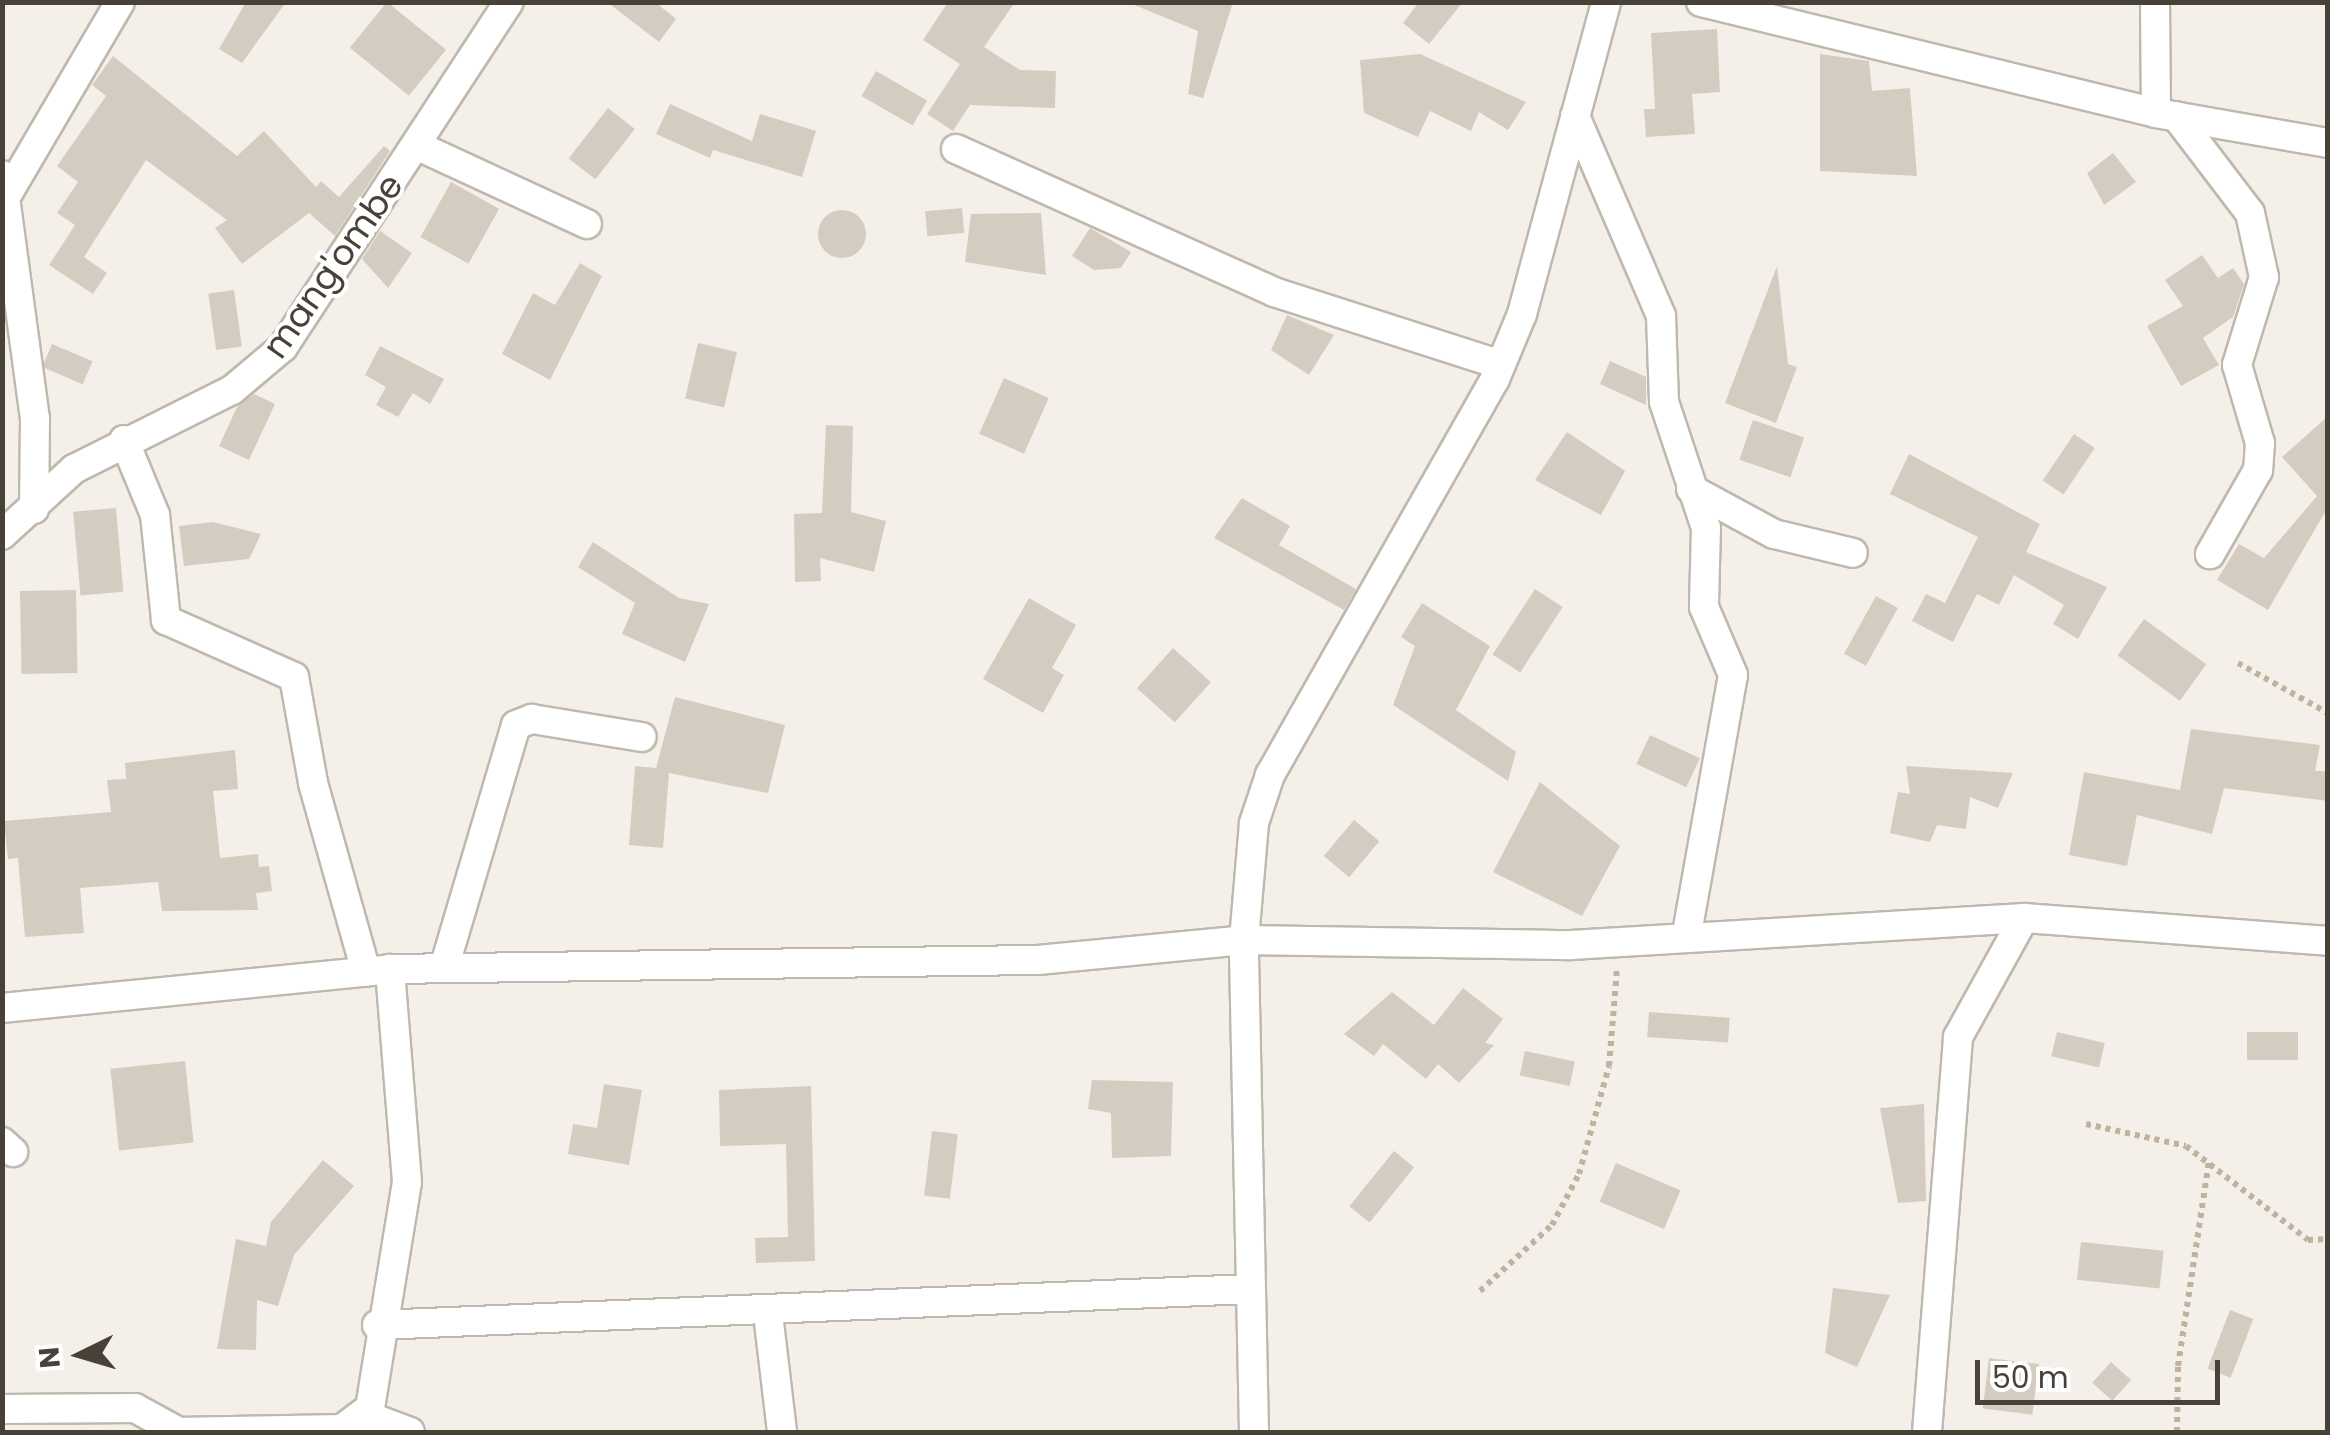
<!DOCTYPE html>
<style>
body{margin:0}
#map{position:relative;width:2330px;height:1435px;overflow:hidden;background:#f4f0e9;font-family:Poppins,sans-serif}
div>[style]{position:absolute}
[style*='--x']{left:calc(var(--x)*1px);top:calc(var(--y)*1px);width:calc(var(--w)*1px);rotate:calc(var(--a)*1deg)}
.building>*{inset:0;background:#d4ccc0;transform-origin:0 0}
.round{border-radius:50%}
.path>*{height:6px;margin-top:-3px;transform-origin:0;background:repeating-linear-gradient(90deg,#bfb39f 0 5px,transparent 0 10px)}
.roads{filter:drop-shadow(2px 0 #bfb8ac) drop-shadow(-2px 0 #bfb8ac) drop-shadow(0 2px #bfb8ac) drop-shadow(0 -2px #bfb8ac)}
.minor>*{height:28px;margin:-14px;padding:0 14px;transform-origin:14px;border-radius:14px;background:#fff}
span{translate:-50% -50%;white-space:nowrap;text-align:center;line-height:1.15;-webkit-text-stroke:8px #fff;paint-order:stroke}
.street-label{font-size:35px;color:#474138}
.frame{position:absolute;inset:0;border:5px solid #474138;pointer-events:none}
.north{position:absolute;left:30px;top:1305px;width:100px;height:100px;-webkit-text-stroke:8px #fff;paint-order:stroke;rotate:265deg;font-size:28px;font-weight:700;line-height:40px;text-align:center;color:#474138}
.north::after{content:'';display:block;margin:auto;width:35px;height:45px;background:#474138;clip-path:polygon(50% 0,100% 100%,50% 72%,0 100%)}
.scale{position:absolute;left:1975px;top:1360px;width:245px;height:45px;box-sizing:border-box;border:5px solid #474138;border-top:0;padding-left:12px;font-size:30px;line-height:35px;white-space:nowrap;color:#474138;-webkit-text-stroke:8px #fff;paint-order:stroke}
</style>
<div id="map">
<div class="building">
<div style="clip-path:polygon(246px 2px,286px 2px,242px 63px,219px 49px)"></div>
<div style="left:387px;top:2px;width:76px;height:59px;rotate:39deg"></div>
<div style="clip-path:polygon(607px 2px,655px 2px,676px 19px,659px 42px)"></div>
<div style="clip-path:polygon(948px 2px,1015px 2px,984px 47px,1020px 70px,1056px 71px,1055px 108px,970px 105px,953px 131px,927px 114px,960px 64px,923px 40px)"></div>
<div style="clip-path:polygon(1127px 2px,1233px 2px,1203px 98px,1188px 94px,1198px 31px)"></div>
<div style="clip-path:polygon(1419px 2px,1463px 2px,1429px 44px,1403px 23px)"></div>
<div style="clip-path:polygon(1717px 29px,1720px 92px,1692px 94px,1695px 134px,1646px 137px,1644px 109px,1655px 109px,1651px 33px)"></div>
<div style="clip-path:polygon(1420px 54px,1526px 102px,1508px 130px,1479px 112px,1471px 131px,1430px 111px,1418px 137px,1364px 113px,1360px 60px)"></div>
<div style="clip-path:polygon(1820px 54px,1869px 61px,1872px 91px,1910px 88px,1917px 176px,1820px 171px)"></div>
<div style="clip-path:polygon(113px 56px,237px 156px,264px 131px,316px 187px,321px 181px,339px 197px,384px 146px,390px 151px,335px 236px,309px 213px,242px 264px,215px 228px,227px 220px,146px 160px,84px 257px,107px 273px,93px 294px,49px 265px,75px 225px,57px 213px,78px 182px,57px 166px,106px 96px,92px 85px)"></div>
<div style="left:876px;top:71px;width:59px;height:29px;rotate:30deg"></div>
<div style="clip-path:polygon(670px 104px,752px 141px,760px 114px,816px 131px,802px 177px,713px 150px,710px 158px,656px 134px)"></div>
<div style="left:608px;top:108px;width:34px;height:64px;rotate:38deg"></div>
<div style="clip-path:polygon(2113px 153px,2136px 182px,2104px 205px,2087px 173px)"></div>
<div style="left:451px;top:182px;width:55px;height:63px;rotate:29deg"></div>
<div style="left:962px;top:208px;width:25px;height:37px;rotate:85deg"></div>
<div class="round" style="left:818px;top:210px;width:48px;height:48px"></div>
<div style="clip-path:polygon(1041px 213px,1046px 275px,965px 262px,971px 214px)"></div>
<div style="clip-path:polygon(1090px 228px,1131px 252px,1121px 268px,1094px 270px,1072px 256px)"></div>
<div style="clip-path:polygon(380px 231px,412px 253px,388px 288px,362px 259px)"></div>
<div style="clip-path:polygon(2202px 255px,2218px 278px,2233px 268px,2244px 284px,2233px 317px,2203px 338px,2219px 365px,2181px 386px,2147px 326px,2183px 306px,2165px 280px)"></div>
<div style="clip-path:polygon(580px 263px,602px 276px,550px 380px,502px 354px,533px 293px,555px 305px)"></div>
<div style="clip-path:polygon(1777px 266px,1788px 364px,1797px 367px,1776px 423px,1725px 403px)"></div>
<div style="left:234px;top:290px;width:57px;height:26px;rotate:82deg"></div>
<div style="clip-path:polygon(1287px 315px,1334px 335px,1309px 375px,1271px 350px)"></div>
<div style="left:698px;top:343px;width:40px;height:57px;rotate:13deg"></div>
<div style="left:52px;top:344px;width:44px;height:25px;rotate:23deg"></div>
<div style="clip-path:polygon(380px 346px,444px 379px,430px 404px,413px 393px,398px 417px,376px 405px,386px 387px,365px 375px)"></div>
<div style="clip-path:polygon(1610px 361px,1646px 377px,1646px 405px,1600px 384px)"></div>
<div style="left:1004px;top:378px;width:49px;height:61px;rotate:24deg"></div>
<div style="clip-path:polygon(254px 394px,275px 404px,249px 460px,219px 446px,237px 407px)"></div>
<div style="clip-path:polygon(2328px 416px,2328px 507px,2268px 610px,2217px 580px,2239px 544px,2264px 558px,2317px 496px,2282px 457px)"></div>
<div style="left:1753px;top:420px;width:54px;height:42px;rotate:19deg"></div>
<div style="clip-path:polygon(826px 425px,853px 426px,851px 512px,886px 521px,874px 572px,820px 558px,821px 581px,795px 582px,794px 514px,822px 513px)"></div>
<div style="clip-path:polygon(1567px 432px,1625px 471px,1601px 515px,1535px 480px)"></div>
<div style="left:2074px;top:434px;width:25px;height:56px;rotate:34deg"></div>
<div style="clip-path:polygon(1909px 454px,2040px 524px,2026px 552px,2107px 587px,2078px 639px,2053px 624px,2064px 605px,2014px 575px,1999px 605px,1977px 594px,1953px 642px,1912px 621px,1926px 594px,1945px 603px,1978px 537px,1890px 494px)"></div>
<div style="clip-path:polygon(1242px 498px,1290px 526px,1279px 545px,1356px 589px,1344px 610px,1214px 538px)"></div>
<div style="left:116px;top:508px;width:84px;height:43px;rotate:85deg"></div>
<div style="clip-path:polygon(213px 522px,261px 534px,249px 559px,184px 566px,179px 526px)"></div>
<div style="clip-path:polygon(593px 542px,679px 598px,709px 604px,685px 662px,622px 634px,635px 603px,578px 567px)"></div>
<div style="left:1535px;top:589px;width:33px;height:78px;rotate:33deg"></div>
<div style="left:76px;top:590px;width:83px;height:56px;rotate:89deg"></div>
<div style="left:1876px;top:596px;width:25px;height:66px;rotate:29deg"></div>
<div style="clip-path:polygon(1029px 598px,1076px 625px,1052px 668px,1064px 675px,1043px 713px,983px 679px)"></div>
<div style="clip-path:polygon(1422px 603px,1490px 646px,1456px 710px,1516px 752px,1508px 781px,1393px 705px,1415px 646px,1401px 637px)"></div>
<div style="left:2144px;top:619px;width:77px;height:45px;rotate:36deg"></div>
<div style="left:1173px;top:648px;width:51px;height:54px;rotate:42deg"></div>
<div style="clip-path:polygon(675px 697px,785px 725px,768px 793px,669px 773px,663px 848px,629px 845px,635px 766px,656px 768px)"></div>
<div style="clip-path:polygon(2191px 729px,2320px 745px,2315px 771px,2328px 771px,2328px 801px,2224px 788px,2212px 834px,2137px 815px,2127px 866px,2069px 855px,2084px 772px,2180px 790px)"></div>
<div style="left:1650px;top:735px;width:55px;height:32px;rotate:25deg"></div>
<div style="clip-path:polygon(235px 750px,238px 789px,213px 791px,220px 858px,258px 854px,259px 867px,269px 866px,272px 891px,256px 893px,258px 910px,162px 911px,158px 882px,80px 888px,84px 933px,25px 937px,18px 858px,8px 859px,4px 821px,111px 812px,107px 780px,126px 779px,125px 763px)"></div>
<div style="clip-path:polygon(1906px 766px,1984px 771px,2013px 773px,1998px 808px,1970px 797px,1966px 829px,1937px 825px,1930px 842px,1890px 833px,1898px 792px,1910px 794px)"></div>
<div style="clip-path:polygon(1540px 782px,1620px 846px,1582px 916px,1493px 872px)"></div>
<div style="left:1354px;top:820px;width:33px;height:47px;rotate:40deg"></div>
<div style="clip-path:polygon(1463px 988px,1503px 1019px,1485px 1043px,1494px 1045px,1459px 1083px,1438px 1064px,1426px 1079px,1383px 1044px,1374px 1056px,1344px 1034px,1392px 992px,1434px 1025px)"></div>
<div style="left:1649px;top:1012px;width:81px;height:25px;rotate:4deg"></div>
<div style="left:2057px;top:1032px;width:49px;height:25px;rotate:13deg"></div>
<div style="left:2298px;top:1032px;width:28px;height:51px;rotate:90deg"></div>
<div style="left:1525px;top:1051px;width:51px;height:25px;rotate:12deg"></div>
<div style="left:185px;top:1061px;width:82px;height:75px;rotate:84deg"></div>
<div style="clip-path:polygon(1092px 1080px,1173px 1082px,1171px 1156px,1112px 1158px,1111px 1113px,1088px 1109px)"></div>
<div style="clip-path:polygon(604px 1084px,642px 1090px,629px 1165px,568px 1154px,573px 1124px,597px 1128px)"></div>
<div style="clip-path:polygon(811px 1086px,815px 1261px,756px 1263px,755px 1238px,788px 1237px,786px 1144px,720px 1146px,719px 1090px)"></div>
<div style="clip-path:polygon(1924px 1104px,1926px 1201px,1898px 1203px,1880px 1108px)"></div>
<div style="left:932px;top:1131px;width:26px;height:65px;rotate:7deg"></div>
<div style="left:1394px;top:1151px;width:26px;height:71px;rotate:39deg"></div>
<div style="clip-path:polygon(323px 1160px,354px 1186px,294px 1255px,278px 1306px,257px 1300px,256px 1350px,217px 1349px,236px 1239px,266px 1246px,271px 1222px)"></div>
<div style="left:1616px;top:1163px;width:70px;height:42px;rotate:23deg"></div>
<div style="left:2081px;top:1242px;width:83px;height:38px;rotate:6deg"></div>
<div style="clip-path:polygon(1833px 1288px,1890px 1295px,1857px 1367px,1825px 1353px)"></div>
<div style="left:2230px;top:1310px;width:25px;height:63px;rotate:21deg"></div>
<div style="left:1989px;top:1358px;width:50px;height:51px;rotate:7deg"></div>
<div style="left:2111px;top:1362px;width:27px;height:28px;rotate:42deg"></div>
</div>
<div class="path">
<div style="--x:2238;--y:663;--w:103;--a:29.1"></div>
<div style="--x:2086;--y:1124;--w:102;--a:12.4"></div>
<div style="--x:2186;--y:1146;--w:154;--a:37.6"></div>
<div style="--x:2308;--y:1240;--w:20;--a:-3"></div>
<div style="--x:1480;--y:1291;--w:98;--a:-42.5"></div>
<div style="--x:1552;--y:1225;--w:58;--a:-62.1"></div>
<div style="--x:1579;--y:1174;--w:112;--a:-74.5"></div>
<div style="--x:1609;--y:1066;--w:97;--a:-85.3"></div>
<div style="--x:2177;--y:1432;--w:66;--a:-89.1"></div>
<div style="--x:2178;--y:1366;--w:207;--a:-81.4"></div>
</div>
<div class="roads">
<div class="minor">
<div style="--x:1701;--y:2;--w:468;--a:13.7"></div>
<div style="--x:2156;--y:113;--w:175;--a:9.9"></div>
<div style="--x:2155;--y:2;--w:111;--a:89.5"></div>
<div style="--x:1575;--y:116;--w:218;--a:66.7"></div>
<div style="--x:1661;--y:316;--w:86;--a:88"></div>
<div style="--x:1664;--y:402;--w:133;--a:71.6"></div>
<div style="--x:1706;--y:528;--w:79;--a:91.5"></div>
<div style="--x:1704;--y:607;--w:74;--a:66.9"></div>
<div style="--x:1733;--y:675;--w:267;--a:100.1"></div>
<div style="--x:2176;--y:116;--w:122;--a:52.7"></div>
<div style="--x:2250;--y:213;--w:66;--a:77.7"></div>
<div style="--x:2264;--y:277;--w:92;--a:107.1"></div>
<div style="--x:2237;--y:365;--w:81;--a:73.6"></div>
<div style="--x:2260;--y:443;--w:27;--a:94"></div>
<div style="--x:2258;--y:470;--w:97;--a:119.7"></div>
<div style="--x:418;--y:146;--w:186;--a:24.8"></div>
<div style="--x:956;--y:149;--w:349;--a:24.2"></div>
<div style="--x:1274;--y:292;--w:238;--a:17.8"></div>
<div style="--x:2;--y:175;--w:246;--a:82.3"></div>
<div style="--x:35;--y:419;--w:90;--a:90.6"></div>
<div style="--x:8;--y:193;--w:221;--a:-59.6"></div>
<div style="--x:124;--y:440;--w:81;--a:67.5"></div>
<div style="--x:155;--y:515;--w:106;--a:84"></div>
<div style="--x:166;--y:620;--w:140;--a:24"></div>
<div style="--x:294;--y:677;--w:108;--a:79.8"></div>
<div style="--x:313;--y:783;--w:196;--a:74.3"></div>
<div style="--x:1691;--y:489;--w:94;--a:28.5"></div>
<div style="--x:1774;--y:534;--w:81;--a:13.5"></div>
<div style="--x:2;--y:535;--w:98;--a:-42.5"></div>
<div style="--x:74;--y:469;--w:177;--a:-26.6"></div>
<div style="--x:232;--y:390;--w:67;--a:-40.1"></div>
<div style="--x:283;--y:347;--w:412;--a:-56.8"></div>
<div style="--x:444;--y:968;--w:253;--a:-73.5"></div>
<div style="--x:516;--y:725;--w:17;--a:-21"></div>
<div style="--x:532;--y:719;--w:111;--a:9.3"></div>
<div style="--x:2;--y:1008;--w:390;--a:-5.7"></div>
<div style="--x:390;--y:969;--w:648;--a:-0.8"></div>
<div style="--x:1038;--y:960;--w:207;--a:-5.5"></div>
<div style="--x:1244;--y:940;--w:327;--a:0.9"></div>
<div style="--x:1571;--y:945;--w:454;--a:-3.4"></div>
<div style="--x:2024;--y:918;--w:305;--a:4.3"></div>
<div style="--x:2;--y:1142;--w:15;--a:42"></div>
<div style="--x:768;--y:1314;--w:119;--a:83.2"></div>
<div style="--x:377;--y:1325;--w:874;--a:-2.36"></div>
<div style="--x:2;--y:1409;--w:133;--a:-0.4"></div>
<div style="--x:135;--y:1408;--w:48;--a:28.7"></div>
<div style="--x:365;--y:1415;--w:48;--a:20.7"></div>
<div style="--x:175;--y:1432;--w:167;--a:-1"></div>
<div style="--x:342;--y:1429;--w:35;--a:-37"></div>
<div style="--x:370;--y:1408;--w:229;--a:-80.7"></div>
<div style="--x:407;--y:1182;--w:214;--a:-94.6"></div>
<div style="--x:1254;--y:1432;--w:492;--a:-91.2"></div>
<div style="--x:1244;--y:940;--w:117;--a:-85.1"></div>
<div style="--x:1254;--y:823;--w:51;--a:-71.6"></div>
<div style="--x:1270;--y:775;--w:455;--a:-60.4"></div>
<div style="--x:1495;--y:379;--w:70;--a:-67.4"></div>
<div style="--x:1522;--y:314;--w:323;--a:-74.9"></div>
<div style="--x:1927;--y:1432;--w:396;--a:-85.5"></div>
<div style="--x:1958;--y:1037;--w:136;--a:-61"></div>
</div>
</div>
<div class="street-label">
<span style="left:333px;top:266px;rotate:-55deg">mang'ombe</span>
</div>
<div class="frame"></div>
<div class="north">N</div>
<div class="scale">50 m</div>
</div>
